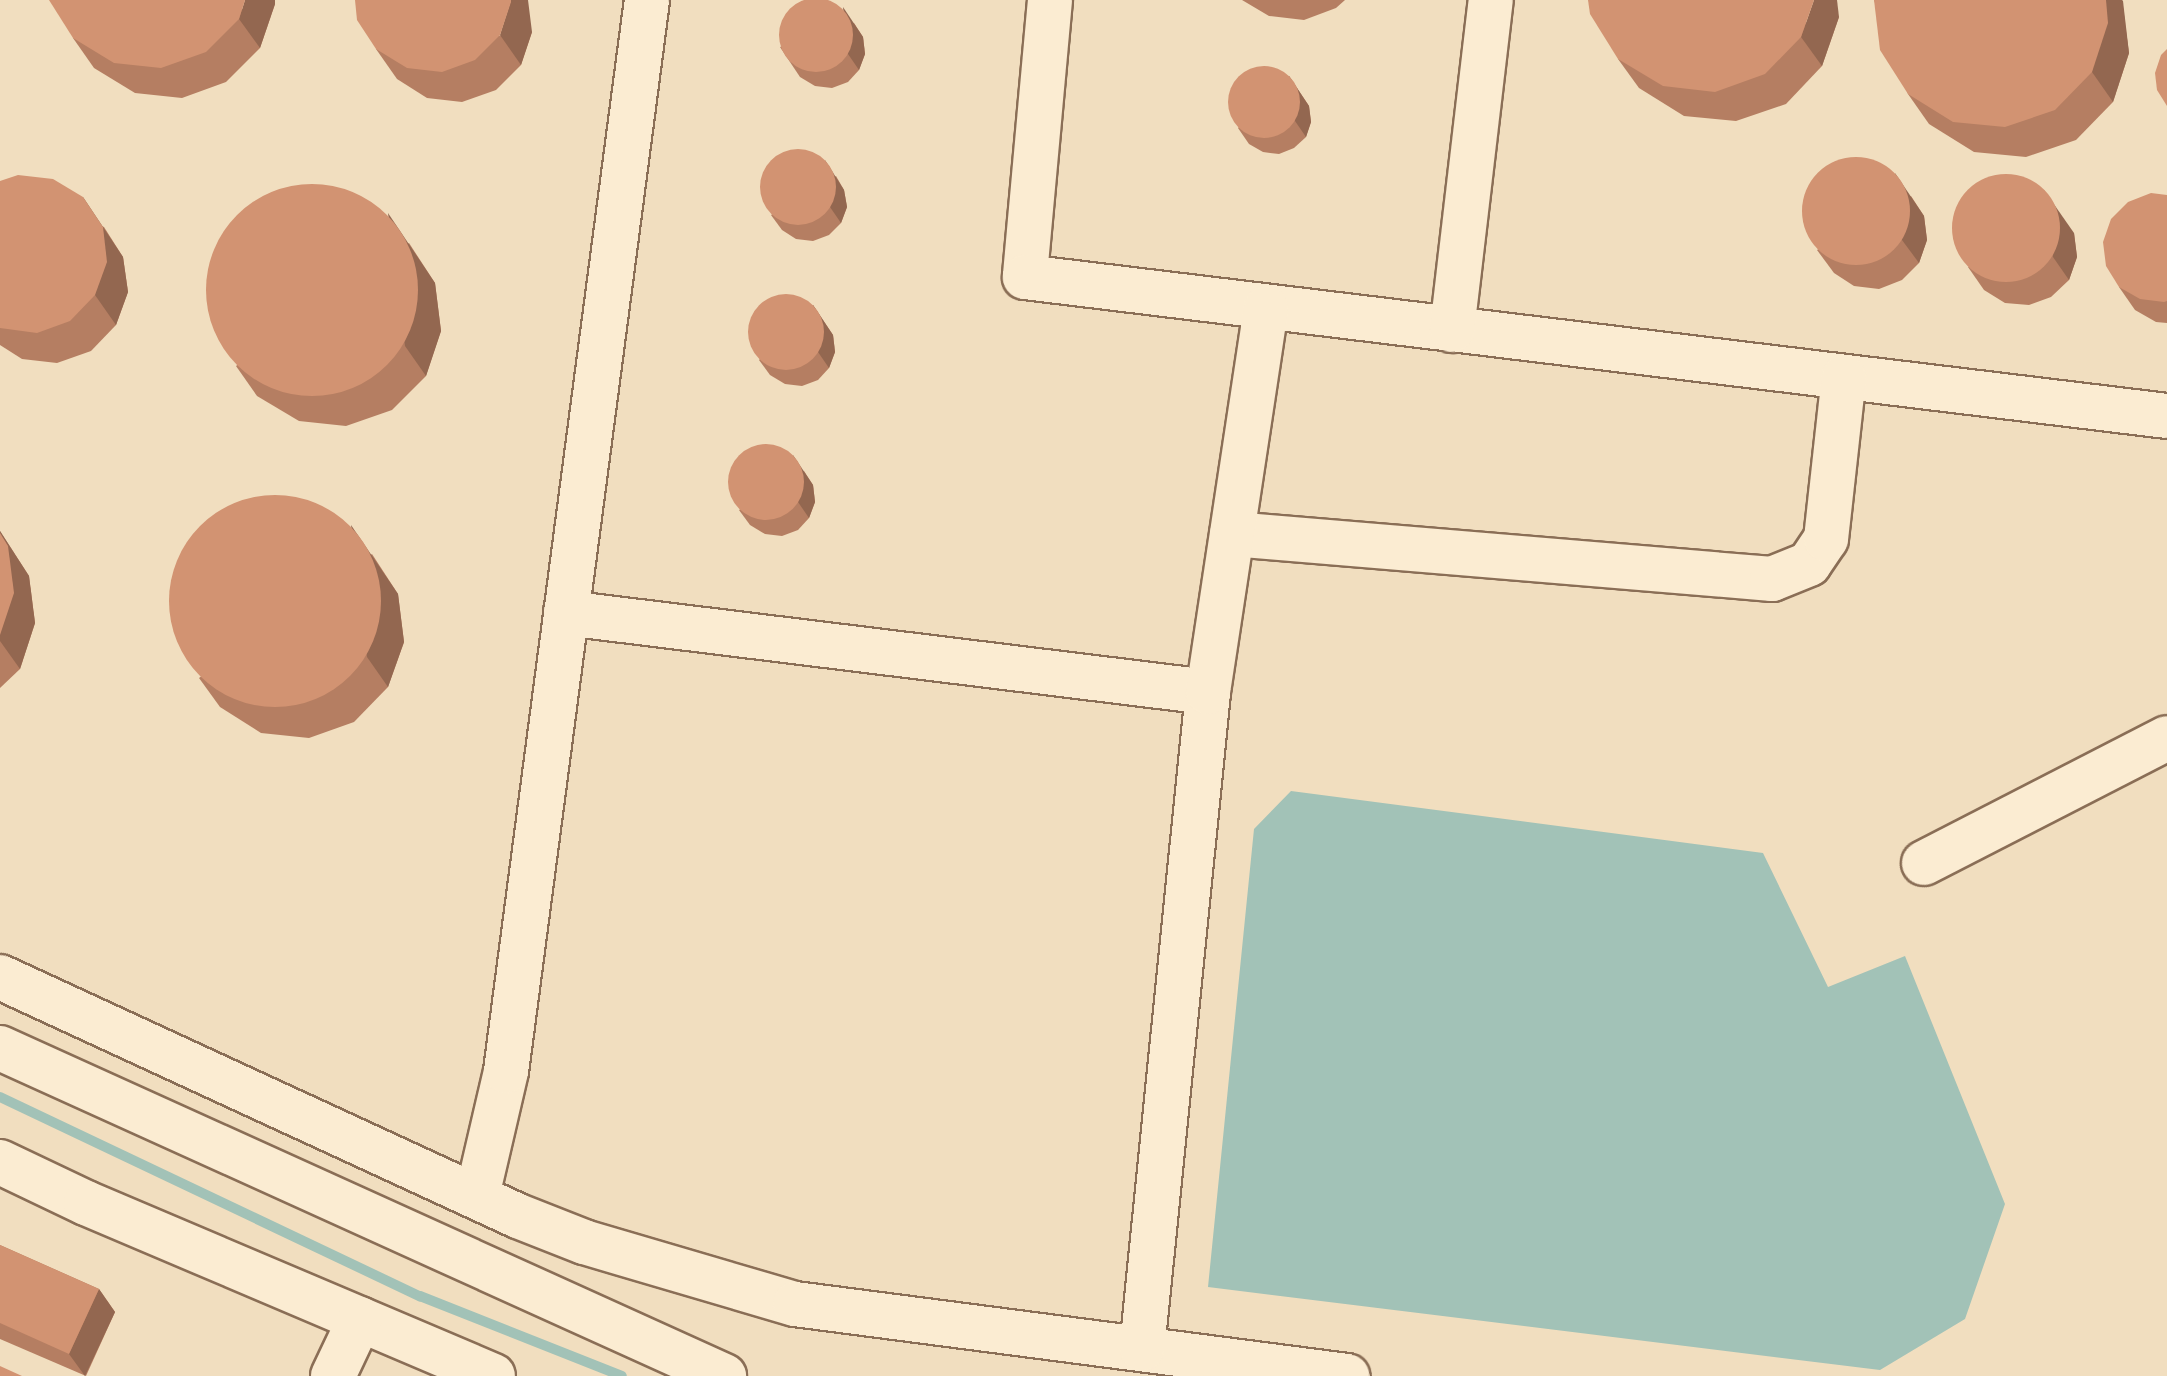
<!DOCTYPE html>
<style>
body{margin:0}
#map{position:relative;width:2167px;height:1376px;overflow:hidden;background:#f1debf;font-family:"IBM Plex Serif",serif}
div>[style]{position:absolute}
[style*='--x']{left:calc(var(--x)*1px);top:calc(var(--y)*1px);width:calc(var(--w)*1px);rotate:calc(var(--a)*1deg)}
.water>*{inset:0;background:#a2c2b7}
.stream>*{height:10px;margin:-5px;padding:0 5px;transform-origin:5px;border-radius:5px;background:#a2c2b7}
.roads{filter:drop-shadow(2px 0 #8a6e56) drop-shadow(-2px 0 #8a6e56) drop-shadow(0 2px #8a6e56) drop-shadow(0 -2px #8a6e56)}
.minor>*{height:44px;margin:-22px;padding:0 22px;transform-origin:22px;border-radius:22px;background:#fbecd2}
.wall>*{inset:0;background:#b57e62}
.shaded-wall>*{inset:0;background:#936750}
.building>*{inset:0;background:#d29372}
.round{border-radius:50%}
span{translate:-50% -50%;white-space:nowrap;text-align:center;line-height:1.15;-webkit-text-stroke:6px #f8e9cf;paint-order:stroke}
</style>
<div id="map">
<div class="water">
<div style="clip-path:polygon(1291px 791px,1763px 853px,1828px 987px,1905px 956px,2005px 1204px,1965px 1319px,1880px 1370px,1208px 1287px,1254px 829px)"></div>
</div>
<div class="stream">
<div style="--x:0;--y:1097;--w:465;--a:25.4"></div>
<div style="--x:420;--y:1296;--w:217;--a:21.6"></div>
</div>
<div class="roads">
<div class="minor">
<div style="--x:1050;--y:0;--w:278;--a:95.2"></div>
<div style="--x:1025;--y:277;--w:1150;--a:6.94"></div>
<div style="--x:1452;--y:330;--w:332;--a:-83.3"></div>
<div style="--x:1232;--y:534;--w:542;--a:4.76"></div>
<div style="--x:1772;--y:579;--w:40;--a:-22"></div>
<div style="--x:1809;--y:564;--w:30;--a:-56"></div>
<div style="--x:1826;--y:539;--w:163;--a:-83.7"></div>
<div style="--x:566;--y:613;--w:647;--a:7.02"></div>
<div style="--x:1924;--y:863;--w:273;--a:-27.2"></div>
<div style="--x:0;--y:977;--w:570;--a:24.77"></div>
<div style="--x:518;--y:1216;--w:71;--a:21.5"></div>
<div style="--x:584;--y:1242;--w:220;--a:16.4"></div>
<div style="--x:795;--y:1304;--w:557;--a:7.43"></div>
<div style="--x:0;--y:1048;--w:795;--a:24.37"></div>
<div style="--x:0;--y:1162;--w:95;--a:25.5"></div>
<div style="--x:86;--y:1203;--w:442;--a:23"></div>
<div style="--x:477;--y:1196;--w:128;--a:-76.9"></div>
<div style="--x:506;--y:1071;--w:1080;--a:-82.5"></div>
<div style="--x:1142;--y:1349;--w:660;--a:-84.26"></div>
<div style="--x:1208;--y:692;--w:388;--a:-81.4"></div>
<div style="--x:333;--y:1376;--w:63;--a:-64.7"></div>
</div>
</div>
<div class="wall">
<div style="clip-path:polygon(1242px 0,1345px 0,1336px 8px,1304px 20px,1269px 16px)"></div>
<div style="clip-path:polygon(1874px 0,2122px 0,2129px 53px,2113px 102px,2076px 140px,2026px 157px,1974px 152px,1929px 124px,1908px 94px)"></div>
<div style="clip-path:polygon(275px 4px,260px 48px,226px 82px,182px 98px,135px 93px,94px 68px,73px 38px)"></div>
<div style="clip-path:polygon(1839px 17px,1822px 66px,1786px 104px,1736px 121px,1684px 116px,1639px 88px,1618px 59px)"></div>
<div style="clip-path:polygon(854px 23px,863px 37px,865px 54px,859px 70px,848px 82px,832px 88px,815px 86px,800px 77px,780px 47px)"></div>
<div style="clip-path:polygon(532px 32px,521px 65px,496px 90px,462px 102px,427px 98px,397px 79px,376px 49px)"></div>
<div style="clip-path:polygon(1289px 76px,1309px 106px,1311px 122px,1306px 137px,1294px 148px,1279px 154px,1263px 152px,1249px 144px,1238px 128px)"></div>
<div style="clip-path:polygon(836px 176px,844px 190px,847px 207px,841px 223px,829px 235px,813px 241px,796px 239px,782px 230px,771px 215px)"></div>
<div style="clip-path:polygon(0 181px,104px 227px,123px 257px,128px 292px,116px 325px,91px 351px,57px 363px,22px 359px,0 345px)"></div>
<div style="clip-path:polygon(2167px 195px,2167px 323px,2156px 322px,2135px 310px,2119px 287px)"></div>
<div style="clip-path:polygon(1911px 196px,1924px 216px,1927px 240px,1919px 263px,1902px 280px,1879px 289px,1854px 286px,1834px 273px,1817px 250px)"></div>
<div style="clip-path:polygon(2074px 233px,2077px 257px,2069px 280px,2051px 297px,2029px 305px,2005px 303px,1984px 290px,1968px 267px)"></div>
<div style="clip-path:polygon(409px 243px,435px 283px,441px 331px,426px 376px,392px 410px,346px 426px,299px 421px,257px 396px,236px 366px)"></div>
<div style="clip-path:polygon(813px 305px,833px 335px,835px 352px,829px 368px,818px 380px,802px 386px,785px 384px,770px 375px,759px 360px)"></div>
<div style="clip-path:polygon(804px 471px,813px 485px,815px 502px,809px 518px,798px 530px,782px 536px,765px 534px,750px 525px,739px 510px)"></div>
<div style="clip-path:polygon(0 531px,29px 576px,35px 623px,20px 669px,0 688px)"></div>
<div style="clip-path:polygon(372px 554px,398px 594px,404px 642px,388px 687px,354px 722px,309px 738px,261px 733px,220px 707px,199px 678px)"></div>
<div style="clip-path:polygon(0 1245px,99px 1289px,115px 1312px,86px 1376px,0 1339px)"></div>
</div>
<div class="shaded-wall">
<div style="clip-path:polygon(245px 0,275px 0,275px 4px,260px 48px,239px 19px)"></div>
<div style="clip-path:polygon(511px 0,528px 0,532px 32px,521px 65px,500px 35px)"></div>
<div style="clip-path:polygon(1814px 0,1837px 0,1839px 17px,1822px 66px,1801px 37px)"></div>
<div style="clip-path:polygon(2106px 0,2122px 0,2123px 1px,2129px 53px,2113px 102px,2092px 72px)"></div>
<div style="clip-path:polygon(843px 7px,863px 37px,865px 54px,859px 70px,848px 54px)"></div>
<div style="clip-path:polygon(1289px 76px,1309px 106px,1311px 122px,1306px 137px,1295px 121px)"></div>
<div style="clip-path:polygon(825px 160px,844px 190px,847px 207px,841px 223px,830px 207px)"></div>
<div style="clip-path:polygon(1895px 173px,1924px 216px,1927px 240px,1919px 263px,1902px 240px)"></div>
<div style="clip-path:polygon(2044px 190px,2074px 233px,2077px 257px,2069px 280px,2053px 257px)"></div>
<div style="clip-path:polygon(83px 197px,123px 257px,128px 292px,116px 325px,95px 295px)"></div>
<div style="clip-path:polygon(388px 213px,435px 283px,441px 331px,426px 376px,405px 346px)"></div>
<div style="clip-path:polygon(813px 305px,833px 335px,835px 352px,829px 368px,818px 352px)"></div>
<div style="clip-path:polygon(793px 455px,813px 485px,815px 502px,809px 518px,798px 502px)"></div>
<div style="clip-path:polygon(351px 525px,398px 594px,404px 642px,388px 687px,367px 657px)"></div>
<div style="clip-path:polygon(0 531px,29px 576px,35px 623px,20px 669px,0 641px)"></div>
<div style="clip-path:polygon(99px 1289px,115px 1312px,85px 1376px,69px 1354px)"></div>
</div>
<div class="building">
<div class="round" style="left:779px;top:-2px;width:74px;height:74px"></div>
<div style="clip-path:polygon(49px 0,245px 0,239px 19px,206px 52px,161px 68px,114px 63px,73px 38px)"></div>
<div style="clip-path:polygon(355px 0,511px 0,511px 2px,500px 35px,475px 60px,442px 72px,407px 68px,376px 49px,357px 20px)"></div>
<div style="clip-path:polygon(1588px 0,1814px 0,1801px 37px,1765px 74px,1715px 92px,1663px 86px,1618px 59px,1590px 14px)"></div>
<div style="clip-path:polygon(1874px 0,2106px 0,2108px 23px,2092px 72px,2055px 110px,2005px 127px,1953px 122px,1908px 94px,1880px 50px)"></div>
<div style="clip-path:polygon(2167px 49px,2167px 106px,2157px 90px,2155px 73px,2161px 55px)"></div>
<div class="round" style="left:1228px;top:66px;width:72px;height:72px"></div>
<div class="round" style="left:760px;top:149px;width:76px;height:76px"></div>
<div class="round" style="left:1802px;top:157px;width:108px;height:108px"></div>
<div class="round" style="left:1952px;top:174px;width:108px;height:108px"></div>
<div style="clip-path:polygon(18px 175px,53px 179px,83px 197px,103px 227px,107px 262px,95px 295px,70px 321px,37px 333px,0 328px,0 181px)"></div>
<div class="round" style="left:206px;top:184px;width:212px;height:212px"></div>
<div style="clip-path:polygon(2151px 193px,2167px 195px,2167px 301px,2164px 302px,2140px 299px,2119px 287px,2106px 266px,2103px 242px,2111px 219px,2128px 202px)"></div>
<div class="round" style="left:748px;top:294px;width:76px;height:76px"></div>
<div class="round" style="left:728px;top:444px;width:76px;height:76px"></div>
<div class="round" style="left:169px;top:495px;width:212px;height:212px"></div>
<div style="clip-path:polygon(0 533px,8px 546px,14px 593px,0 635px)"></div>
<div style="clip-path:polygon(0 1245px,99px 1289px,69px 1354px,0 1323px)"></div>
<div style="clip-path:polygon(0 1366px,22px 1376px,0 1376px)"></div>
</div>
</div>
